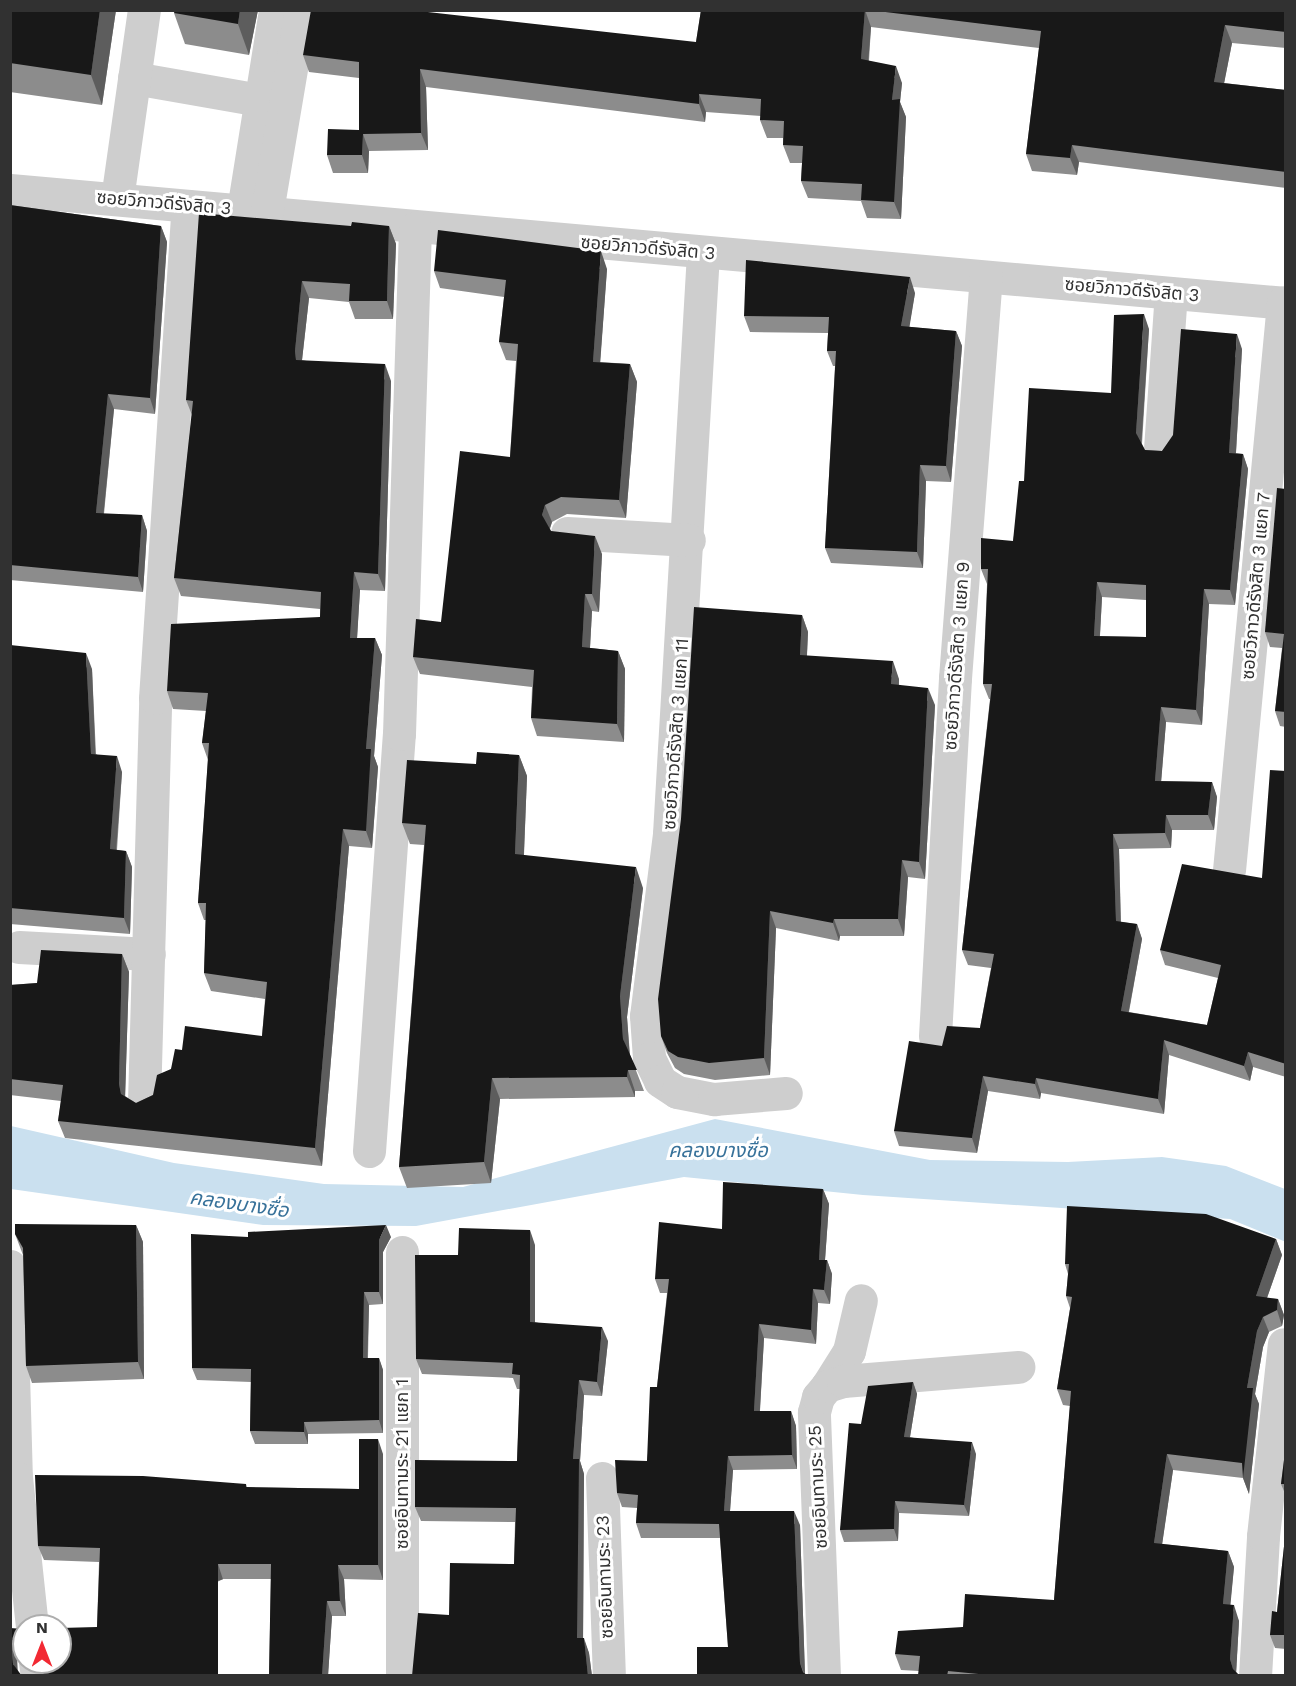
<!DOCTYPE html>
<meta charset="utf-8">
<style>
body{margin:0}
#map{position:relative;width:1296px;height:1686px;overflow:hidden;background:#fff;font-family:"Work Sans","Noto Sans Thai",sans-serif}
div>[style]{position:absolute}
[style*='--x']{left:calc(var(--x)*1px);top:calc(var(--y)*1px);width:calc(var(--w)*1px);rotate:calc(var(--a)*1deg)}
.water>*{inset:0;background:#cae0ef}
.minor>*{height:33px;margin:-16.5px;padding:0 16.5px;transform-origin:16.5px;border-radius:16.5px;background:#cecece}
.wall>*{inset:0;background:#8c8c8c}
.shaded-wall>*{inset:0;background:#5d5d5d;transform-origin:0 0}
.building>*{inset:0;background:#181818}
span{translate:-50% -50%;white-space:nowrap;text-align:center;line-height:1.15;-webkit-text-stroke:6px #fff;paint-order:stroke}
.street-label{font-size:18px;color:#313131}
.water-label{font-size:20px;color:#38729a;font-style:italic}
.frame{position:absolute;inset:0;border:12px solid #313131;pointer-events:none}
.north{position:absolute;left:12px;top:1614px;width:60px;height:60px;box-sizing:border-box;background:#fff;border:2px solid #adadad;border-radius:50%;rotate:0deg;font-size:16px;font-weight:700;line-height:24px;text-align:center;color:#313131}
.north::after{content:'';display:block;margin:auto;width:21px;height:27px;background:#f22933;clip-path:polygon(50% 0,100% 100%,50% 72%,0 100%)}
</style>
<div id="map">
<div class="water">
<div style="clip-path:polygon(715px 1119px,930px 1160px,1068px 1162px,1162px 1157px,1226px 1166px,1285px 1189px,1286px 1242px,1230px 1219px,863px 1195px,684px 1177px,416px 1226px,263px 1225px,11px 1189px,11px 1126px,174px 1163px,324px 1184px,463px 1187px)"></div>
</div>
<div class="minor">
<div style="--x:134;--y:78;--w:128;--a:9.9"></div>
<div style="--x:10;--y:190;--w:1281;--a:5.06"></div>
<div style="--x:117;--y:199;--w:191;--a:-81.9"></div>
<div style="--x:243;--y:210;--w:203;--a:-80.9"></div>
<div style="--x:267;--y:211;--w:204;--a:-80.4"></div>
<div style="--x:703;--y:253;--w:582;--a:93.35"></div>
<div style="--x:669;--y:834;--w:183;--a:97.2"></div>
<div style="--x:646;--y:1016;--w:42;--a:85.9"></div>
<div style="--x:649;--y:1058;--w:25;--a:64"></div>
<div style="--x:660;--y:1081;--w:20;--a:33"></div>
<div style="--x:677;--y:1092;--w:38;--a:11"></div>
<div style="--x:714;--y:1099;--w:72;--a:-4.8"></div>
<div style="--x:1160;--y:449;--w:156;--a:-86"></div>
<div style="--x:567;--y:533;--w:122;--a:3.3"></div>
<div style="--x:1229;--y:870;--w:570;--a:-84.56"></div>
<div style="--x:19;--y:947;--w:130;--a:3.1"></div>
<div style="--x:935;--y:1036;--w:359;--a:-86.8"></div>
<div style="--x:955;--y:678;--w:402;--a:-85.6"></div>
<div style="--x:144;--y:1102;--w:404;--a:-88.4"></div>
<div style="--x:155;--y:698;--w:493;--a:-86.2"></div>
<div style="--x:369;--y:1151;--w:418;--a:-85.9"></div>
<div style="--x:399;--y:734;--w:506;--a:-88.19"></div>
<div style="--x:402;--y:1252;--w:424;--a:90"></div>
<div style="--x:10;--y:1266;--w:211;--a:88.4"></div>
<div style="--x:16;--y:1477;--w:150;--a:83.9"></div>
<div style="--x:827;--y:1386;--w:41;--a:-57.8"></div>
<div style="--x:849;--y:1351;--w:52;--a:-76.8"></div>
<div style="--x:602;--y:1478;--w:198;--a:88"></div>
<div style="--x:35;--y:1662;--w:14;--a:82"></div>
<div style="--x:824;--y:1676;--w:264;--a:-92.2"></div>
<div style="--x:814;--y:1412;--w:16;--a:-75"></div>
<div style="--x:818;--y:1397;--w:14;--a:-51"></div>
<div style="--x:827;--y:1386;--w:17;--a:-17"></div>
<div style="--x:843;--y:1381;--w:176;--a:-4.6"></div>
<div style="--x:1255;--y:1676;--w:140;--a:-86.7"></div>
<div style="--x:1263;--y:1536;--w:193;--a:-83.8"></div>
</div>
<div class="wall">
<div style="clip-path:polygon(10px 10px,116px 10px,102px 105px,10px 92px)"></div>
<div style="clip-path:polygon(258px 10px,249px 55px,185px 44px,174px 13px)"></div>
<div style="clip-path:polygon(701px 10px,1286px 10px,1286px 48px,1232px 43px,1224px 83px,1286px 90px,1286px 188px,1079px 162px,1077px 175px,1032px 171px,1026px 154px,1039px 48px,871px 27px,869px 61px,902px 83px,900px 102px,906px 117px,901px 219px,867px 218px,861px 201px,808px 198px,801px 181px,802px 163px,790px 163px,783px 145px,783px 138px,767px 138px,760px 120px,761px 116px,706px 112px,705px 122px,426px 87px,428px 150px,369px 151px,368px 173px,333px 173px,327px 155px,359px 130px,359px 78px,309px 72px,303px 55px,696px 42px)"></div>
<div style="clip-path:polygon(10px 205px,161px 226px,167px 242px,155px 414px,114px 409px,104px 514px,142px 515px,147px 531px,143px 592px,10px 580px)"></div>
<div style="clip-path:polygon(351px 226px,389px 226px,396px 244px,393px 319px,355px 319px,349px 302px,309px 298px,302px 360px,391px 381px,385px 591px,360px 590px,357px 638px,375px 638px,382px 655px,374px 756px,378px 767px,372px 848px,349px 846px,322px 1166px,65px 1138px,58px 1121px,61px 1101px,10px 1095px,10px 985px,37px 983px,122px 954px,129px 972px,125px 1096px,136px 1103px,153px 1095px,171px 1069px,182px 1050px,262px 1036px,265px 999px,211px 991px,204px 973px,206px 920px,204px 920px,198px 903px,208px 760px,202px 743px,206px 711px,173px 709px,167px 691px,320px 617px,320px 609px,181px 596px,174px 578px,192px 415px,186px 400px)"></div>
<div style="clip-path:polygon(607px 269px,600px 362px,630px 364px,637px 382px,626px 518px,567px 514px,552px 522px,550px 529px,551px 531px,602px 554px,599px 612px,592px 611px,590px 648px,618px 651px,625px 669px,624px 742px,537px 736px,531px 718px,532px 687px,420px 674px,413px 657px,441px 622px,510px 457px,516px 361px,506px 360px,499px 342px,504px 297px,440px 288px,434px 271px)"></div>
<div style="clip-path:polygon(915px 293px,909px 327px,956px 331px,962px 346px,951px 482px,926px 481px,923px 568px,831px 563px,825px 548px,835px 366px,833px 366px,827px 351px,828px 333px,750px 332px,744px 316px)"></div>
<div style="clip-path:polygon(evenodd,1149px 329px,1142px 444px,1145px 450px,1162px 451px,1242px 349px,1236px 453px,1243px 454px,1248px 469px,1235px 605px,1209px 604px,1202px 725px,1166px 722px,1161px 781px,1212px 782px,1217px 797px,1214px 830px,1172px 830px,1171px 848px,1119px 849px,1121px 922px,1137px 924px,1142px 939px,1129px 1012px,1207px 1025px,1218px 978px,1165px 965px,1160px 950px,1262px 878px,1286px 771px,1286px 1077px,1253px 1067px,1250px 1081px,1169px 1055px,1164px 1114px,1041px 1093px,1040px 1099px,988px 1091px,977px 1153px,899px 1146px,894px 1131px,942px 1046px,980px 1028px,991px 968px,968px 965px,962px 950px,990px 699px,989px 699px,983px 684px,987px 584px,981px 569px,1013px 541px,1024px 481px,1111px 393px,1149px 329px,1102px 597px,1146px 600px,1146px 637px,1100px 636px,1102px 597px)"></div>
<div style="clip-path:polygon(1286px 489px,1286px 727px,1280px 726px,1275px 711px,1282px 648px,1270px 647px,1265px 632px)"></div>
<div style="clip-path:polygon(802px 615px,808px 632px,807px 656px,899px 679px,899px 685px,935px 705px,925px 879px,908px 877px,904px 936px,840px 936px,839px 941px,776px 928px,770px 1075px,715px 1080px,684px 1074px,675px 1068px,667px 1053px,661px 1036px)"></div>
<div style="clip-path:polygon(10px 645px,92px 669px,96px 754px,122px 772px,117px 850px,126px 851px,132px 867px,130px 934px,10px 924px)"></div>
<div style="clip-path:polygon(519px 755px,527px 776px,524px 855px,643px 888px,627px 1017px,630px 1055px,644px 1091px,635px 1091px,635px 1097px,500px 1099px,491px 1183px,407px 1188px,399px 1167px,424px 845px,410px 844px,402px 823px,476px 764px)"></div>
<div style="clip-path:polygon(823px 1189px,829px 1204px,825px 1260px,827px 1260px,832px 1274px,830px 1304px,818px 1303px,816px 1344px,764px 1338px,760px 1411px,791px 1411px,796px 1426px,797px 1469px,733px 1470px,730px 1511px,800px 1525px,805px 1673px,728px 1647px,720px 1538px,641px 1538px,636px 1523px,637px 1508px,622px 1507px,617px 1493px,647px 1461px,657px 1387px,667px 1293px,660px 1293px,655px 1279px,722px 1229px)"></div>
<div style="clip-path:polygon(136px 1225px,143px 1242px,144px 1379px,32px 1383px,26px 1366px,23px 1255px,15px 1234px)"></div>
<div style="clip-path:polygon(248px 1237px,391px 1237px,383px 1252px,383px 1304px,369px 1305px,368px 1358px,379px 1358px,383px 1370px,383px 1433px,308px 1434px,308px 1444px,255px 1444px,250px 1431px,251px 1382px,197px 1380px,192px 1368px)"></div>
<div style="clip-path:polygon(1276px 1239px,1282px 1255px,1267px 1298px,1278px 1299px,1284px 1315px,1282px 1326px,1269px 1332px,1263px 1347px,1255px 1394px,1259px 1404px,1249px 1494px,1243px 1478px,1173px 1470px,1162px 1544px,1228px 1551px,1234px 1567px,1230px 1605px,1239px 1621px,1236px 1672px,1240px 1676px,918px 1676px,919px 1671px,901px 1670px,895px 1654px,963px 1627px,1054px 1600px,1070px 1406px,1063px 1405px,1057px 1389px,1070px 1308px,1066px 1296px,1068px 1274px,1065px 1264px)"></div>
<div style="clip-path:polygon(535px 1245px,535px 1322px,608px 1341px,602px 1396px,584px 1395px,580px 1461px,584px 1474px,583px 1638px,589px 1653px,592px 1676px,412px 1676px,449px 1615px,514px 1564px,515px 1522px,421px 1521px,415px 1507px,517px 1461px,520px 1389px,517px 1389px,513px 1378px,422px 1374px,416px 1359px,458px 1255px)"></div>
<div style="clip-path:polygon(913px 1382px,917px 1394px,910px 1437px,976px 1454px,969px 1516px,899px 1513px,898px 1541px,844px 1542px,840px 1530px,861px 1424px)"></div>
<div style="clip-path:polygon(1286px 1444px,1286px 1496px,1281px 1484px)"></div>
<div style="clip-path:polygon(383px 1454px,383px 1580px,344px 1579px,346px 1616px,332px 1616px,328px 1676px,269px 1676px,271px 1579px,223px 1579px,49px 1669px,97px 1627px,99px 1562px,44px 1560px,38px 1546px,246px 1484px,247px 1487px,359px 1489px)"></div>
<div style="clip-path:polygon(1285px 1537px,1286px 1649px,1275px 1648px,1270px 1635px,1277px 1612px)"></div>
</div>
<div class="shaded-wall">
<div style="clip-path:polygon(100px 10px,116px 10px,102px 105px,91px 75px)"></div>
<div style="clip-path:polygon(240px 10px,258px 10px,249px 55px,238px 24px)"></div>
<div style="clip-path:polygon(865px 10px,871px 27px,867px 77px,861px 59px)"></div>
<div style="clip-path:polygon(1225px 25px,1232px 43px,1221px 99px,1214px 82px)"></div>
<div style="clip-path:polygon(896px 66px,902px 83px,900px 102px,906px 117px,901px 219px,894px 202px,892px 100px)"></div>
<div style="clip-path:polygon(420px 69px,426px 87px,428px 150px,421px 133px)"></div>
<div style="clip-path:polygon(699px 94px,706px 112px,705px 122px,699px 104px)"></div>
<div style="clip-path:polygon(363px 134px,369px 151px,368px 173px,362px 155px)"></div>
<div style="clip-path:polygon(1072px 145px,1079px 162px,1077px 175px,1070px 158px)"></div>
<div style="clip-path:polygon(161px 226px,167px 242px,155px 414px,150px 398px)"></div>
<div style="clip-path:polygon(389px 226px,396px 244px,393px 319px,387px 301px)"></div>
<div style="clip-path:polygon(601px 251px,607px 269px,599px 379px,593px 362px)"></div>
<div style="clip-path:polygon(910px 277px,915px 293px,907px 342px,901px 326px)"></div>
<div style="clip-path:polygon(302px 281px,309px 298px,301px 369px,296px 360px,295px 351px)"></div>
<div style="clip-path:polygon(1144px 314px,1149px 329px,1141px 448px,1136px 433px)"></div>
<div style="clip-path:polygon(956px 331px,962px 346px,951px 482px,946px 466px)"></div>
<div style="clip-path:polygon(1237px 334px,1242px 349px,1235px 468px,1229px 453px)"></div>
<div style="clip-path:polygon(385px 364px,391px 381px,385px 591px,378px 574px)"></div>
<div style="clip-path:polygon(630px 364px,637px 382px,626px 518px,619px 500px)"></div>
<div style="clip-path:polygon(108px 394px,114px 409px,102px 529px,96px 513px)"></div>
<div style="clip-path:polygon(1243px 454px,1248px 469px,1235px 605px,1230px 590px)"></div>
<div style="clip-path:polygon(920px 465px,926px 481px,923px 568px,917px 552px)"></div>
<div style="clip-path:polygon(545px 505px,552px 522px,548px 533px,542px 515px)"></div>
<div style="clip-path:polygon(142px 515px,147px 531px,143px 592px,138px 577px)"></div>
<div style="clip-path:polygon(595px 536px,602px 554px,599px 612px,592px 594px)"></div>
<div style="clip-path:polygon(354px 572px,360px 590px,356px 655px,350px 638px)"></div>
<div style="clip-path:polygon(1097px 582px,1102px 597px,1099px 651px,1094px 636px)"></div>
<div style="clip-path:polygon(1204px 589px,1209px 604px,1202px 725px,1196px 710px)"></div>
<div style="clip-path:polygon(585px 594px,592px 611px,589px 665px,582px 647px)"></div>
<div style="clip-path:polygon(802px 615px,808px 632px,806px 673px,800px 655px)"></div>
<div style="clip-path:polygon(375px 638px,382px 655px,374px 756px,378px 767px,372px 848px,366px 831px,366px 749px)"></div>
<div style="clip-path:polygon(618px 651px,625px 669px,624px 742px,617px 724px)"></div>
<div style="clip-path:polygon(86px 653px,92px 669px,96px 770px,91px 754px)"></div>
<div style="clip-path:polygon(893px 661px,899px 679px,898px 702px,891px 684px)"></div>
<div style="clip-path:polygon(928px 688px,935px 705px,925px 879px,919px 862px)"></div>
<div style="clip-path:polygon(1161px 707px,1166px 722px,1160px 796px,1155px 781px)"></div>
<div style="clip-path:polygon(519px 755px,527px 776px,523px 875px,515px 854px)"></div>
<div style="clip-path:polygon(117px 756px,122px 772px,115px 865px,110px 849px)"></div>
<div style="clip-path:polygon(1212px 782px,1217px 797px,1214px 830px,1208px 815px)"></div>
<div style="clip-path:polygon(1166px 815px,1172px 830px,1171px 848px,1165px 833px)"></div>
<div style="clip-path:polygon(343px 829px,349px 846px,322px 1166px,315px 1148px)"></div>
<div style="clip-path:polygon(1113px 834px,1119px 849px,1121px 936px,1116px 921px)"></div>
<div style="clip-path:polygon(126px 851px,132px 867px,130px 934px,124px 918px)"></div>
<div style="clip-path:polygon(902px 860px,908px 877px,904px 936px,898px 919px)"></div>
<div style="clip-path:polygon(636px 867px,643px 888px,627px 1017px,630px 1060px,623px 1039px,620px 996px)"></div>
<div style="clip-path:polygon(770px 911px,776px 928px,770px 1075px,764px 1058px)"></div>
<div style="clip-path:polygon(834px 919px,840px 936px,839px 941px,833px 923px)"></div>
<div style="clip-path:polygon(1137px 924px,1142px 939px,1126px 1026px,1121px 1011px)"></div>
<div style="clip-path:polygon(122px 954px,129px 972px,125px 1101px,121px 1094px,119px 1084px)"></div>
<div style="clip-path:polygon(1164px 1040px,1169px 1055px,1164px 1114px,1158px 1099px)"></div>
<div style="clip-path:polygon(1248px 1052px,1253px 1067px,1250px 1081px,1244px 1066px)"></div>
<div style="clip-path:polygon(628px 1070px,635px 1091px,635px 1097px,627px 1077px)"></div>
<div style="clip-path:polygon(983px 1076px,988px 1091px,977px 1153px,972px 1138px)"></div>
<div style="clip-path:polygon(492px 1078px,500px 1099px,491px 1183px,484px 1162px)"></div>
<div style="clip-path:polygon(1036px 1078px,1041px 1093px,1040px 1099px,1035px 1084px)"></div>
<div style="clip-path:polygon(823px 1189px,829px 1204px,824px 1274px,819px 1260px)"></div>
<div style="clip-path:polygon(136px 1225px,143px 1242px,144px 1379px,138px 1362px)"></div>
<div style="clip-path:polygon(386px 1225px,391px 1237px,383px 1252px,383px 1304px,379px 1292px,379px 1240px)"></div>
<div style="clip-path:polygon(530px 1230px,535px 1245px,535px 1336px,530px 1322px)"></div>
<div style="clip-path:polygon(1276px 1239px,1282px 1255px,1262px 1312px,1256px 1296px)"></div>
<div style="clip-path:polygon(827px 1260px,832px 1274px,830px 1304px,824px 1290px)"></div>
<div style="clip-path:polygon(813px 1289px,818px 1303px,816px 1344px,811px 1330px)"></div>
<div style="clip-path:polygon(364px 1292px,369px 1305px,367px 1371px,363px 1358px)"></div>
<div style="clip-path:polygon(1278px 1299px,1284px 1315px,1282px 1326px,1277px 1310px)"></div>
<div style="clip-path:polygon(1263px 1317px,1269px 1332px,1263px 1347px,1255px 1394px,1259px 1404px,1249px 1494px,1243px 1478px,1247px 1388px,1257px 1331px)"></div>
<div style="clip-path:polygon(759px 1324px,764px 1338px,759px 1425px,754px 1411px)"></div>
<div style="clip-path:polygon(602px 1327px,608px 1341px,602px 1396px,597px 1382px)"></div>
<div style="clip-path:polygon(379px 1358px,383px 1370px,383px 1433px,379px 1420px)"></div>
<div style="clip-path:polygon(579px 1380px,584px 1395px,580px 1461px,584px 1474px,583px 1652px,577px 1638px,573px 1459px)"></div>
<div style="clip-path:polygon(913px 1382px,917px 1394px,908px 1449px,904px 1437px)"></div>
<div style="clip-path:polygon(791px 1411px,796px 1426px,797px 1469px,792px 1455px)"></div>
<div style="clip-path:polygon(304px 1422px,308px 1434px,308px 1444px,304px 1432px)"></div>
<div style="clip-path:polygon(378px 1439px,383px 1454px,383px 1580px,378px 1565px)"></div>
<div style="clip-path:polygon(972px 1442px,976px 1454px,969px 1516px,964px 1505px)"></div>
<div style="clip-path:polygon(1167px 1454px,1173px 1470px,1160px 1559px,1154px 1543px)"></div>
<div style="clip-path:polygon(728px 1456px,733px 1470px,729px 1525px,724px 1511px)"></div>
<div style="clip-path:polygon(895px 1501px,899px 1513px,898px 1541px,894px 1529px)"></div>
<div style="clip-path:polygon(794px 1511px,800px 1525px,805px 1676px,800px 1663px)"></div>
<div style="clip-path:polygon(1228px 1551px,1234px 1567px,1229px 1620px,1223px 1604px)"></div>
<div style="left:218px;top:1564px;width:16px;height:112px;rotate:72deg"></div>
<div style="clip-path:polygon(338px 1565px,344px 1579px,346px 1616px,340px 1601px)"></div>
<div style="clip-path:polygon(327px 1601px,332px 1616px,328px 1676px,322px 1676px)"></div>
<div style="clip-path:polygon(1234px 1605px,1239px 1621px,1236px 1676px,1233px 1669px,1230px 1659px)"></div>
<div style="clip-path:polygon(24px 1631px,24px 1650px,17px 1656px,18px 1676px,13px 1664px,12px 1641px)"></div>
<div style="clip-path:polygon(584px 1638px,589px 1653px,592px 1676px,588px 1676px)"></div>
</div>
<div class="building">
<div style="clip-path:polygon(10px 10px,100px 10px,91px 75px,10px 63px)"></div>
<div style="clip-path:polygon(175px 10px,240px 10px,238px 24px,174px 13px)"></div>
<div style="clip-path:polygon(311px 10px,410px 10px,696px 42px,701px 10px,865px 10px,861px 59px,896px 66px,892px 100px,900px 99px,894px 202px,861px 200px,862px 184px,801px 181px,803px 146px,783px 145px,784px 121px,760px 120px,761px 99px,699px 94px,699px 104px,420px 69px,421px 133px,363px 134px,362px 155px,327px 155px,328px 129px,359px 130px,359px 62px,303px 55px)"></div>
<div style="clip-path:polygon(869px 10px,1286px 10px,1286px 32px,1225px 25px,1214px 82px,1286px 90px,1286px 172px,1072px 145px,1070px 158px,1026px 154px,1041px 31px)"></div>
<div style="clip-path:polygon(10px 205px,161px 226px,150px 398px,108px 394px,96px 513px,142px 515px,138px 577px,10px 565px)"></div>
<div style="clip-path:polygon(199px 213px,351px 226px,352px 222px,389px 226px,387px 301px,349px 301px,350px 284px,302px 281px,295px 351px,296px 360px,385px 364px,378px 574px,354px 572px,350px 638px,375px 638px,366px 749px,371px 749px,366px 831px,343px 829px,315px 1148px,58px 1121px,63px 1085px,10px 1079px,10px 985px,37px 983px,41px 950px,122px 954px,119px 1084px,121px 1094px,136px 1103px,153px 1095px,157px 1075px,171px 1069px,175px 1049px,182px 1050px,185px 1026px,262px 1036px,267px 982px,204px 973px,206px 903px,198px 903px,209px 743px,202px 743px,208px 693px,167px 691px,171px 624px,320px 617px,321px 592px,174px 578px,193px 401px,186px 400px)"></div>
<div style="clip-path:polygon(438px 230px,601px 251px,593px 362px,630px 364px,619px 500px,561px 497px,545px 505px,542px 515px,551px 531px,595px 536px,592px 594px,585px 594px,582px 647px,618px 651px,617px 724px,531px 718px,534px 670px,413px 657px,416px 619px,441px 622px,460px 451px,510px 457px,518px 344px,499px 342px,506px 280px,434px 271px)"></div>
<div style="clip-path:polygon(746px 260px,910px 277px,901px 326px,956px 331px,946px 466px,920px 465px,917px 552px,825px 548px,836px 351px,827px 351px,829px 317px,744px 316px)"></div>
<div style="clip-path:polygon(evenodd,1144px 314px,1136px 433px,1145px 450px,1162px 451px,1173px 435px,1181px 329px,1237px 334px,1229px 453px,1243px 454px,1230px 590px,1204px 589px,1196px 710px,1161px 707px,1155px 781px,1212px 782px,1208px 815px,1166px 815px,1165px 833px,1113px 834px,1116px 921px,1137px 924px,1121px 1011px,1207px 1025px,1221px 965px,1160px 950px,1182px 864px,1262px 878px,1270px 770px,1286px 771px,1286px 1064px,1248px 1052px,1244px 1066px,1164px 1040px,1158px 1099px,1036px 1078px,1035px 1084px,983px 1076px,972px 1138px,894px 1131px,909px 1041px,942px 1046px,947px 1026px,980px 1028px,994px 954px,962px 950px,992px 684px,983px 684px,988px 569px,981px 569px,981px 538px,1013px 541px,1019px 481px,1024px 481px,1029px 388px,1111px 393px,1114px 315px,1144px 314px,1097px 582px,1146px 585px,1146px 637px,1094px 636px,1097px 582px)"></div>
<div style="clip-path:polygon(1277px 488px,1286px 489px,1286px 712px,1275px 711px,1284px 634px,1265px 632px)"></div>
<div style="clip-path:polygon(694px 607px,802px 615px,800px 655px,893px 661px,891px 684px,928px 688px,919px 862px,902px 860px,898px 919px,834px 919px,833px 923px,770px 911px,764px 1058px,709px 1063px,678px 1057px,668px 1051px,661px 1036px,658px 999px,681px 819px)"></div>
<div style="clip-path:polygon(10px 645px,86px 653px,91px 754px,117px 756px,110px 849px,126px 851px,124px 918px,10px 908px)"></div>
<div style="clip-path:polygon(477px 752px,519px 755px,515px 854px,636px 867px,620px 996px,623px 1039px,637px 1070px,628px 1070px,627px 1077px,492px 1078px,484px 1162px,399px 1167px,426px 825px,402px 823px,407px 760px,476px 764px)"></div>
<div style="clip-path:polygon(723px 1182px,823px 1189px,819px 1260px,827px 1260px,824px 1290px,813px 1289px,811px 1330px,759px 1324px,754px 1411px,791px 1411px,792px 1455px,728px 1456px,724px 1511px,794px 1511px,800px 1663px,803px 1672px,808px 1676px,697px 1676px,697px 1647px,728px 1647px,719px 1524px,636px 1523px,638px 1495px,617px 1493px,615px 1460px,647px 1461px,650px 1387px,657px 1387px,669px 1279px,655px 1279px,659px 1222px,722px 1229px)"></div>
<div style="clip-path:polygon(1067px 1206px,1206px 1214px,1276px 1239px,1256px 1296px,1278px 1299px,1277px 1310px,1263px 1317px,1257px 1331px,1247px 1388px,1253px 1388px,1243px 1478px,1242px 1463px,1167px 1454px,1154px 1543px,1228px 1551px,1223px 1604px,1234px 1605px,1230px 1659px,1233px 1669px,1240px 1676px,999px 1676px,948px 1671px,947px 1676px,918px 1676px,920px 1656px,895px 1654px,898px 1631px,963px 1627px,965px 1594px,1054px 1600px,1071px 1391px,1057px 1389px,1072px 1297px,1066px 1296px,1069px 1264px,1065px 1264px)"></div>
<div style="clip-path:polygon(15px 1224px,136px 1225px,138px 1362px,26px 1366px,23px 1248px,15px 1234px)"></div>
<div style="clip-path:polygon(386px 1225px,379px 1240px,379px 1292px,364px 1292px,363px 1358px,379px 1358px,379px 1420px,304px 1422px,304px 1432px,250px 1431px,251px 1369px,192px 1368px,191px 1234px,248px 1237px,248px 1232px)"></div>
<div style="clip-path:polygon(459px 1228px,530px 1230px,530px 1322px,602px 1327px,597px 1382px,579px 1380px,573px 1459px,579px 1459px,577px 1638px,584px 1638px,588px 1676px,412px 1676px,418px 1613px,449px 1615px,450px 1563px,514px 1564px,516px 1508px,415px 1507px,415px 1460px,517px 1461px,520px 1375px,512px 1374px,513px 1363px,416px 1359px,415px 1255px,458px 1255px)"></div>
<div style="clip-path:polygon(913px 1382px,904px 1437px,972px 1442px,964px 1505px,895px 1501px,894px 1529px,840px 1530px,849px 1423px,861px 1424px,868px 1386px)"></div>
<div style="clip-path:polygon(359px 1439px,378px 1439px,378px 1565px,338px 1565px,340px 1601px,327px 1601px,322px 1676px,269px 1676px,271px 1564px,218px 1564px,218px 1676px,40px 1676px,49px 1669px,50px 1662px,60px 1662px,60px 1628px,97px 1627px,100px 1548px,38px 1546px,35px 1475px,143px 1476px,246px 1484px,246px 1487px,359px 1489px)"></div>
<div style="clip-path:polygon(1286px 1444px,1286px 1484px,1281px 1484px)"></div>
<div style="clip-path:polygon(1285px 1537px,1286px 1635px,1270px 1635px,1272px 1611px,1277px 1612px)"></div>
<div style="clip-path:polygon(10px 1628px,24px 1629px,24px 1631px,12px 1641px,13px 1664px,22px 1676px,10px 1676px)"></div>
</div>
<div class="street-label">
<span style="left:164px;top:203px;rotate:5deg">ซอยวิภาวดีรังสิต 3</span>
<span style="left:648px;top:248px;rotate:5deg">ซอยวิภาวดีรังสิต 3</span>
<span style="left:1132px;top:290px;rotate:5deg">ซอยวิภาวดีรังสิต 3</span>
<span style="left:1256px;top:586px;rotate:-85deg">ซอยวิภาวดีรังสิต 3 แยก 7</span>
<span style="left:957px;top:656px;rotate:-86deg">ซอยวิภาวดีรังสิต 3 แยก 9</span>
<span style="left:676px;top:734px;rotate:-86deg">ซอยวิภาวดีรังสิต 3 แยก 11</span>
<span style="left:402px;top:1464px;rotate:-90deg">ซอยอินทามระ 21 แยก 1</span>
<span style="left:818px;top:1487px;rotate:-93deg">ซอยอินทามระ 25</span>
<span style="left:605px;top:1577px;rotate:-92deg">ซอยอินทามระ 23</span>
</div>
<div class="water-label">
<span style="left:718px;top:1150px">คลองบางซื่อ</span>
<span style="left:239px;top:1204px;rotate:8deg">คลองบางซื่อ</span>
</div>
<div class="frame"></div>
<div class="north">N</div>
</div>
